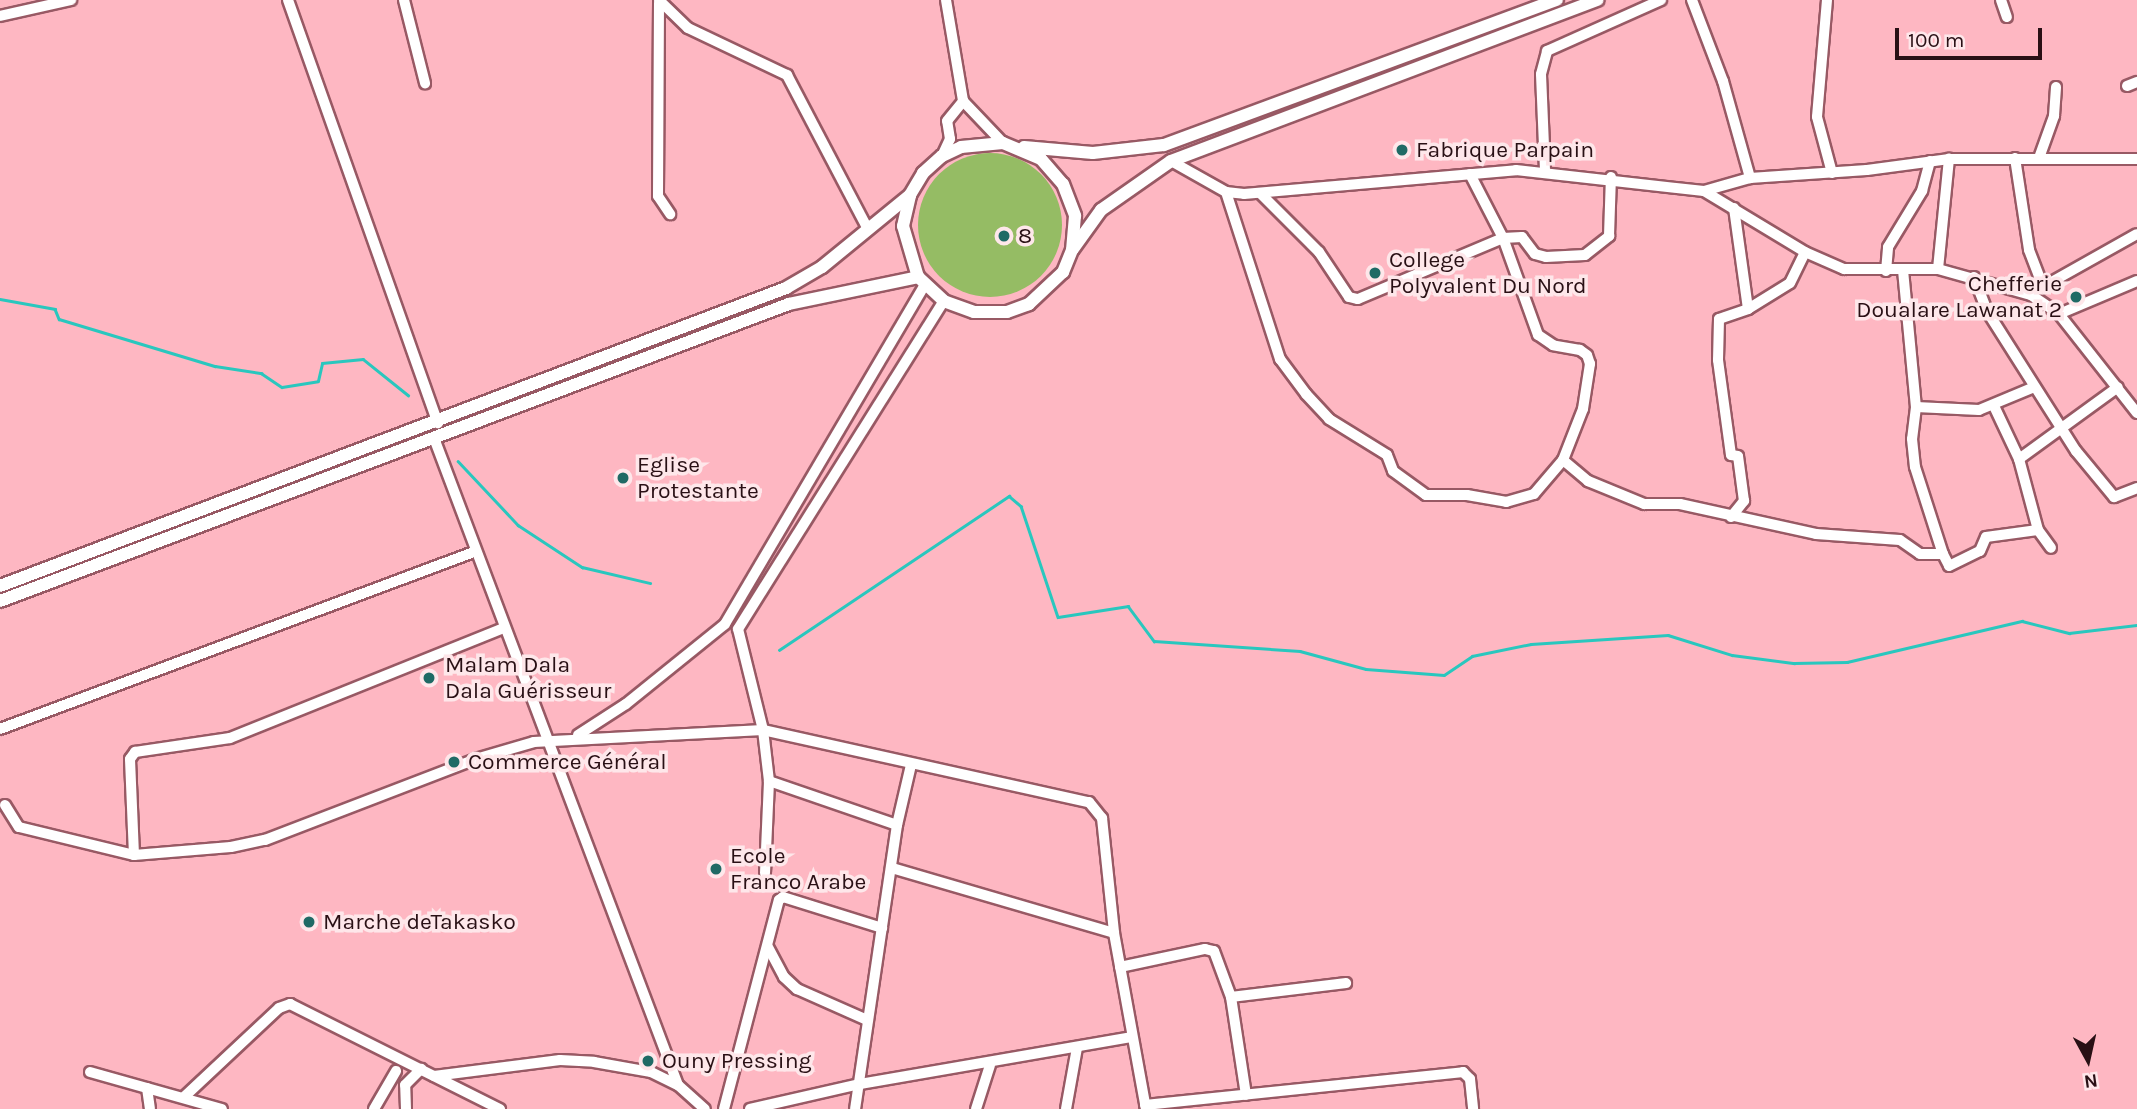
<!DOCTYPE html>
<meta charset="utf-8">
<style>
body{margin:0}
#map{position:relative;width:2137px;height:1109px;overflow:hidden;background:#feb7c2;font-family:Karla,sans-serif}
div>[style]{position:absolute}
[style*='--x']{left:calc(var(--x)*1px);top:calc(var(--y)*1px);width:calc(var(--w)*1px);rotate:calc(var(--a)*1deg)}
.green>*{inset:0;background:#95bc64}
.round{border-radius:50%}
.stream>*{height:2.5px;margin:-1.25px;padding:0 1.25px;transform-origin:1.25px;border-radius:1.25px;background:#29c7be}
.roads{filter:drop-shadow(2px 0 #985964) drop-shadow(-2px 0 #985964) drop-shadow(0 2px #985964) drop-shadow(0 -2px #985964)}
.minor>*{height:10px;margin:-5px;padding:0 5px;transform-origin:5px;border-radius:5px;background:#fff}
.major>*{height:12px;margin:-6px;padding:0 6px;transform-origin:6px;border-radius:6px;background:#fff}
.dots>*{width:19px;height:19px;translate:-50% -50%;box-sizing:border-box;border:4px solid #fee7ea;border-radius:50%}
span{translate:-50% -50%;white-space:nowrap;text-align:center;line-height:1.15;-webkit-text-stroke:7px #fee7ea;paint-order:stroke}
.poi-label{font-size:23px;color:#291015}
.left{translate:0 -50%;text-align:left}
.right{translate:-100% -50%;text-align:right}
.north{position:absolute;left:2053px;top:1025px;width:70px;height:70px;-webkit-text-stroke:5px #fee7ea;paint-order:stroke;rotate:172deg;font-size:19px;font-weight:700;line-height:28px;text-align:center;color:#291015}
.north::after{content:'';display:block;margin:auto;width:24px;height:32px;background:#291015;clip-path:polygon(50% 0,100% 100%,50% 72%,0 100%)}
.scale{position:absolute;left:1895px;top:28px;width:147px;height:32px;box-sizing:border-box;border:4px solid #291015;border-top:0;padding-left:9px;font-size:21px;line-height:24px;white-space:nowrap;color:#291015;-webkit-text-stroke:5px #fee7ea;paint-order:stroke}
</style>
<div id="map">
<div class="green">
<div class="round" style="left:918px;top:153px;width:144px;height:144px"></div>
</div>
<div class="stream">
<div style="--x:0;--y:299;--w:56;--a:10.3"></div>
<div style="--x:55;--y:309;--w:11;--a:68"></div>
<div style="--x:59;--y:319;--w:163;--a:16.8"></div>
<div style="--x:215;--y:366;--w:47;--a:8.7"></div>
<div style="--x:261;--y:373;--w:25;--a:34"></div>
<div style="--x:282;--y:387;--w:36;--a:-9"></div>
<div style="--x:318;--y:381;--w:18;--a:-77"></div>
<div style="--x:322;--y:363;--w:41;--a:-5.6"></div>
<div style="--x:363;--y:359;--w:58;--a:38.7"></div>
<div style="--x:458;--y:461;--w:88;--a:46.8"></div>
<div style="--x:518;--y:525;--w:77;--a:33.3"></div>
<div style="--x:582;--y:567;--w:70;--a:13.2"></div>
<div style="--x:779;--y:650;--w:277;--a:-33.8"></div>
<div style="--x:1009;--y:496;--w:16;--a:40"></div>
<div style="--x:1021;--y:506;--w:117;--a:71.6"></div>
<div style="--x:1058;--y:617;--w:71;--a:-8.9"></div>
<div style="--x:1128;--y:606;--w:44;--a:53.4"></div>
<div style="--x:1154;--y:641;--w:146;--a:3.9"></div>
<div style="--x:1300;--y:651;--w:68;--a:15.3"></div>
<div style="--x:1366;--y:669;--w:78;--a:4.4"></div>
<div style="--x:1444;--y:675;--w:34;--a:-34"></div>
<div style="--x:1472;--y:656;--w:60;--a:-11.5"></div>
<div style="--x:1531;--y:644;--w:137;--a:-3.8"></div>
<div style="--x:1668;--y:635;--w:67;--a:17.4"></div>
<div style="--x:1732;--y:655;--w:63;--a:7.4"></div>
<div style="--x:1794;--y:663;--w:53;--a:-1.1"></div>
<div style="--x:1847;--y:662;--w:180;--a:-13.2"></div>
<div style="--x:2022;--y:621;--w:49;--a:14.3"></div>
<div style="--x:2069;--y:633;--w:68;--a:-6.7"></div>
</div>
<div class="roads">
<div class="minor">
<div style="--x:288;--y:0;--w:449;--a:70.5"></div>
<div style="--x:404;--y:0;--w:86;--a:75.8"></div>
<div style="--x:659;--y:0;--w:40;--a:44"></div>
<div style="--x:688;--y:28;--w:110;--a:25.4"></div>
<div style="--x:787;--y:75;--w:174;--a:62.3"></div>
<div style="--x:946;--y:0;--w:102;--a:80.4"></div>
<div style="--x:963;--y:101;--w:58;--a:46.4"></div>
<div style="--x:1692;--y:0;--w:87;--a:69.1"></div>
<div style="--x:1723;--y:81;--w:101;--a:74.4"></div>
<div style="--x:1827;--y:0;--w:117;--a:94.9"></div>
<div style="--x:1817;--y:117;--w:58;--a:75"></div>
<div style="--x:2001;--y:0;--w:18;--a:71"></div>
<div style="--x:659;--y:3;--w:193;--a:90.3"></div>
<div style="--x:658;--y:196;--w:22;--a:56"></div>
<div style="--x:0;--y:16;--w:73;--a:-12.7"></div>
<div style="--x:2127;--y:86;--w:11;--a:-22"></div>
<div style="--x:942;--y:156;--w:19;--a:-65"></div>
<div style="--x:950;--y:139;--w:18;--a:-99"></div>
<div style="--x:947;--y:121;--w:26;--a:-51"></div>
<div style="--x:2015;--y:158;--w:93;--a:81.3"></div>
<div style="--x:2029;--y:250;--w:40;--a:69"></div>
<div style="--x:2039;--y:158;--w:45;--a:-70.3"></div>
<div style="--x:2054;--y:116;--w:29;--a:-86"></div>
<div style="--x:1171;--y:161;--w:63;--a:29.4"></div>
<div style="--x:1226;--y:192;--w:18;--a:6"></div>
<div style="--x:1244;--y:194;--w:273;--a:-5"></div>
<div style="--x:1516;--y:170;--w:189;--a:6.4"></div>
<div style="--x:1704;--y:191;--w:48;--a:-15.8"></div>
<div style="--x:1750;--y:178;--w:117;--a:-3.9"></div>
<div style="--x:1867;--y:170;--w:83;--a:-7.6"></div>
<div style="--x:1949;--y:159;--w:188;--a:0"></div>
<div style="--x:1545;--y:170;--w:96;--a:-92.4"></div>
<div style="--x:1541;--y:74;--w:24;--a:-75"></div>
<div style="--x:1547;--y:51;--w:125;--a:-24.1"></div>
<div style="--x:1704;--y:191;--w:118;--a:31.1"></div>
<div style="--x:1805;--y:252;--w:43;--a:23.6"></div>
<div style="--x:1844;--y:269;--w:94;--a:0"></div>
<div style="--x:1938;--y:269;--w:97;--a:15.6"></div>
<div style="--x:2031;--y:295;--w:34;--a:34"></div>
<div style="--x:2059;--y:314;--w:126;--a:51.8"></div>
<div style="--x:1226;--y:192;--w:176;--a:72.1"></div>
<div style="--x:1280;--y:359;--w:44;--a:53.4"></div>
<div style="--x:1306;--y:394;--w:34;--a:47"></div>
<div style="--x:1329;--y:419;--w:68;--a:31.8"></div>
<div style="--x:1387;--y:455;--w:17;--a:69"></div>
<div style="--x:1393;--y:471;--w:41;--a:36"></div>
<div style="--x:1426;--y:495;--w:41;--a:0"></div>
<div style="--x:1467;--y:495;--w:40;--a:10"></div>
<div style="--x:1506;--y:502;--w:29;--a:-16"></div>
<div style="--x:1534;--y:494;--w:45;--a:-49.5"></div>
<div style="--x:1563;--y:460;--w:55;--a:-68.6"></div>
<div style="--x:1583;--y:409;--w:46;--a:-81.2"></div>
<div style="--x:1590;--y:364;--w:9;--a:-108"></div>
<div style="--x:1587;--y:355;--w:9;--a:-144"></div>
<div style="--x:1580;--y:350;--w:27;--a:-170"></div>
<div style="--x:1553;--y:345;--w:18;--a:-146"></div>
<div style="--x:1538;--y:335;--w:103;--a:-109.8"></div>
<div style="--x:1503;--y:238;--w:72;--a:-117.3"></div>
<div style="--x:1260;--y:193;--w:83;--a:45"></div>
<div style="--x:1319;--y:252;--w:54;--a:56.3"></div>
<div style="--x:1349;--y:297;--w:9;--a:13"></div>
<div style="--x:1358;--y:299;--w:157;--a:-22.8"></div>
<div style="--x:1503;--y:238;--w:19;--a:-3"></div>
<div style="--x:1522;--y:237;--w:21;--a:53"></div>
<div style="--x:1535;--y:254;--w:11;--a:15"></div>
<div style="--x:1546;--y:257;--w:39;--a:-3"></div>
<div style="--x:1585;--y:255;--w:31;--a:-38"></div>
<div style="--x:1609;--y:236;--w:59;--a:-88.1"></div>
<div style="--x:1734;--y:208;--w:102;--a:82.1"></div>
<div style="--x:1938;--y:269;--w:111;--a:-84.3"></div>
<div style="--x:1903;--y:270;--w:138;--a:84.6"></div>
<div style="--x:1916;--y:407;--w:32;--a:97"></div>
<div style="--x:1912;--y:439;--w:28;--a:84"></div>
<div style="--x:1915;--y:467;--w:91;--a:72.2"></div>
<div style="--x:1886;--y:271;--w:24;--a:-85"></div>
<div style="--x:1888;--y:247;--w:66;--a:-58.7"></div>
<div style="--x:1922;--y:191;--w:31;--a:-75"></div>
<div style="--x:1974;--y:277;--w:36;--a:69"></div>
<div style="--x:1987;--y:311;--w:166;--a:57.6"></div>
<div style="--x:2076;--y:451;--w:60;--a:50.4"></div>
<div style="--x:2114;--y:497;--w:25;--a:-21"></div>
<div style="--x:2039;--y:289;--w:112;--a:-29.3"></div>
<div style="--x:2059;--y:314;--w:85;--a:-22.9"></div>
<div style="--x:1994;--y:406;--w:59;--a:64.7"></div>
<div style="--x:2019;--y:459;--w:73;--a:75"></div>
<div style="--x:2038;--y:530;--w:22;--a:54"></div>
<div style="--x:1916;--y:407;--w:63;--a:2.7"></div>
<div style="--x:1979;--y:410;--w:57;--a:-22.5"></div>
<div style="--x:434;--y:438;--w:691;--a:69.34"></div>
<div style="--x:2019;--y:459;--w:122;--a:-36"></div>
<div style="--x:1563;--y:460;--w:33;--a:40"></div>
<div style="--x:1588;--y:481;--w:61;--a:22.3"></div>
<div style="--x:1644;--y:504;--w:36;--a:0"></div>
<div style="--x:1680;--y:504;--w:139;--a:12.4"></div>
<div style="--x:1816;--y:534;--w:84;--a:4.1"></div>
<div style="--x:1900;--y:540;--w:24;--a:35"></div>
<div style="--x:1920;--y:554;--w:23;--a:0"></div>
<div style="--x:1943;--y:554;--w:13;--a:63"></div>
<div style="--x:1949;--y:566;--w:34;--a:-26"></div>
<div style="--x:1980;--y:551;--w:15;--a:-67"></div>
<div style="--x:1986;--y:537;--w:52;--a:-7.7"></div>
<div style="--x:1731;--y:517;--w:21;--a:-51"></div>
<div style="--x:1744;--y:501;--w:45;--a:-97.6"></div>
<div style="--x:1738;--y:456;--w:7;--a:-172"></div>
<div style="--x:1731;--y:455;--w:96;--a:-97.8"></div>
<div style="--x:1718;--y:360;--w:41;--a:-88.6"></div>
<div style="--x:1719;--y:319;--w:31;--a:-19"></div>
<div style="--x:1748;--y:309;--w:49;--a:-31.8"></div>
<div style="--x:1790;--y:283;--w:34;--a:-64"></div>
<div style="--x:0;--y:729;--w:506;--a:-20.48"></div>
<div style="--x:578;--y:735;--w:57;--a:-32.9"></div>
<div style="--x:626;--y:704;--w:127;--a:-38.9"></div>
<div style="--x:725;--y:624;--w:394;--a:-59.5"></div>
<div style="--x:769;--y:781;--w:135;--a:19"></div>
<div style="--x:897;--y:825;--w:287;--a:98.4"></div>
<div style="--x:5;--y:805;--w:26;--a:58"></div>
<div style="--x:19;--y:827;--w:118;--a:13.7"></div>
<div style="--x:134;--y:855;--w:97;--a:-4.7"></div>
<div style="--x:231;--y:847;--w:35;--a:-12"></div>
<div style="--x:265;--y:840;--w:229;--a:-21"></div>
<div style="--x:479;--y:758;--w:57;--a:-16.2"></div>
<div style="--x:534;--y:742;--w:229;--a:-3"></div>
<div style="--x:763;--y:730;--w:334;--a:12.5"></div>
<div style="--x:1089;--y:802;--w:21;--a:51"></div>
<div style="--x:1102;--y:818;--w:116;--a:84"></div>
<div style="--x:1114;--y:933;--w:179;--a:79.7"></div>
<div style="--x:897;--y:825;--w:62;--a:-76.9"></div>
<div style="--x:134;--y:855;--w:96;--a:-92.4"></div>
<div style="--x:130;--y:759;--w:9;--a:-54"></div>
<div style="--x:135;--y:752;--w:96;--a:-8.4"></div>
<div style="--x:230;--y:738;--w:295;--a:-21.9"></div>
<div style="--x:892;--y:868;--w:231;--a:16.3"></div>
<div style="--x:765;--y:873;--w:92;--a:-87.5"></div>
<div style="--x:769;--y:781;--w:51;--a:-96.7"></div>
<div style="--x:763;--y:730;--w:104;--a:-103.9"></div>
<div style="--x:738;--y:629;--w:387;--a:-57.9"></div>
<div style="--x:768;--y:947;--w:34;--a:62"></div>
<div style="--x:784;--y:977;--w:18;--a:43"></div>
<div style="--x:797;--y:989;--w:77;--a:23.9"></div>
<div style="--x:1120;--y:967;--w:87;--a:-12"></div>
<div style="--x:1205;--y:949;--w:9;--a:13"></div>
<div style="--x:1214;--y:951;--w:49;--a:69.7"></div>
<div style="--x:1231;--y:997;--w:99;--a:81.3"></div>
<div style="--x:1231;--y:997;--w:116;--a:-6.9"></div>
<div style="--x:90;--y:1072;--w:137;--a:15.7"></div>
<div style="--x:434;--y:1076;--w:127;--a:-7.2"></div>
<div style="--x:560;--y:1060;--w:34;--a:3"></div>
<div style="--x:594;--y:1062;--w:58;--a:10"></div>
<div style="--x:651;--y:1072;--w:30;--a:26"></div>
<div style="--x:678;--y:1085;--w:36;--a:42"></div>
<div style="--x:147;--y:1088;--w:21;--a:82"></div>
<div style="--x:184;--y:1097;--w:130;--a:-43.1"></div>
<div style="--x:279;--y:1008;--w:12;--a:-20"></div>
<div style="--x:290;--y:1004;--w:235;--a:26.6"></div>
<div style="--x:1145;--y:1105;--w:320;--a:-5.9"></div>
<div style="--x:1463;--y:1072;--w:10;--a:45"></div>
<div style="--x:1470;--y:1079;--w:30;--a:84"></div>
<div style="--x:374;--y:1109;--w:44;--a:-59.9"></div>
<div style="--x:406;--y:1109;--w:24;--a:-92"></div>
<div style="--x:405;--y:1085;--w:23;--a:-45"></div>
<div style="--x:724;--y:1109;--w:216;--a:-75.3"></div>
<div style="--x:779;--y:900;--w:5;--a:-37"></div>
<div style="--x:783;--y:897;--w:104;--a:17.4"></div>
<div style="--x:750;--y:1109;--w:113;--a:-12.8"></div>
<div style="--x:860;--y:1084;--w:275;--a:-9.8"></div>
<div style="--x:976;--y:1109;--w:46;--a:-72.3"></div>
<div style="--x:1066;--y:1109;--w:62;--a:-79.8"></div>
</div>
<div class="major">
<div style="--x:1024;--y:147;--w:69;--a:5"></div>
<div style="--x:1093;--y:153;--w:71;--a:-6.4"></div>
<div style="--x:1164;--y:145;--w:419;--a:-20.3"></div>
<div style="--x:1073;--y:249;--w:48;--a:-54.3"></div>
<div style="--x:1101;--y:210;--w:85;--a:-35"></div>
<div style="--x:1171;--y:161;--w:456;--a:-20.7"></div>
<div style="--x:0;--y:586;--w:841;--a:-20.76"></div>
<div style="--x:786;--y:288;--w:42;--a:-30.3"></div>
<div style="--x:822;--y:267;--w:114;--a:-39.3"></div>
<div style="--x:910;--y:195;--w:26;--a:-59"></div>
<div style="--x:923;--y:173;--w:25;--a:-42"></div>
<div style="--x:942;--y:156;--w:21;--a:-25"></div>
<div style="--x:961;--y:147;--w:42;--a:-5.4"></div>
<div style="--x:1003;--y:143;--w:41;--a:22.8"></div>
<div style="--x:1041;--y:159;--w:33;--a:49"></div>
<div style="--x:1063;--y:184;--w:34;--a:69"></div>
<div style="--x:1075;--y:216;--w:34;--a:95"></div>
<div style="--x:1072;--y:250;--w:24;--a:112"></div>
<div style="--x:1063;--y:272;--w:47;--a:136.7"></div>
<div style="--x:1029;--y:304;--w:23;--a:160"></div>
<div style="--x:1007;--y:312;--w:33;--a:180"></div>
<div style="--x:974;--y:312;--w:32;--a:-160"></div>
<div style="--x:944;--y:301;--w:35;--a:-137"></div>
<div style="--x:918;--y:277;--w:53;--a:-106.4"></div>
<div style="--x:903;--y:226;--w:32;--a:-77"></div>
<div style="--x:0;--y:601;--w:843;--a:-20.63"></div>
<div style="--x:789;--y:304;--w:132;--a:-11.8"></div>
</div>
</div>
<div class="dots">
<div style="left:1402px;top:150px;background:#1f6a65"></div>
<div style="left:1004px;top:236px;background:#1f6a65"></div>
<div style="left:1375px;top:273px;background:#1f6a65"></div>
<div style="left:2076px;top:297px;background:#1f6a65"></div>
<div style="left:623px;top:478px;background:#1f6a65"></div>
<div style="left:429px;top:678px;background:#1f6a65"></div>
<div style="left:454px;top:762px;background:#1f6a65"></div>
<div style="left:716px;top:869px;background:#1f6a65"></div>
<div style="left:309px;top:922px;background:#1f6a65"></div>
<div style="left:648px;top:1061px;background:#1f6a65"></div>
</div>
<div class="poi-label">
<span class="left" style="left:1416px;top:150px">Fabrique Parpain</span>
<span class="left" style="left:1018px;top:236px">8</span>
<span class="left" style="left:1389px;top:273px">College<br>Polyvalent Du Nord</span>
<span class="right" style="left:2062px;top:297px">Chefferie<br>Doualare Lawanat 2</span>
<span class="left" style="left:637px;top:478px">Eglise<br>Protestante</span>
<span class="left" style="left:445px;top:678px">Malam Dala<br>Dala Guérisseur</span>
<span class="left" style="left:468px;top:762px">Commerce Général</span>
<span class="left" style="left:730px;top:869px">Ecole<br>Franco Arabe</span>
<span class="left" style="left:323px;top:922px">Marche deTakasko</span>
<span class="left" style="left:662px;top:1061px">Ouny Pressing</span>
</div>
<div class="north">N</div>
<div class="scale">100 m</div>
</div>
